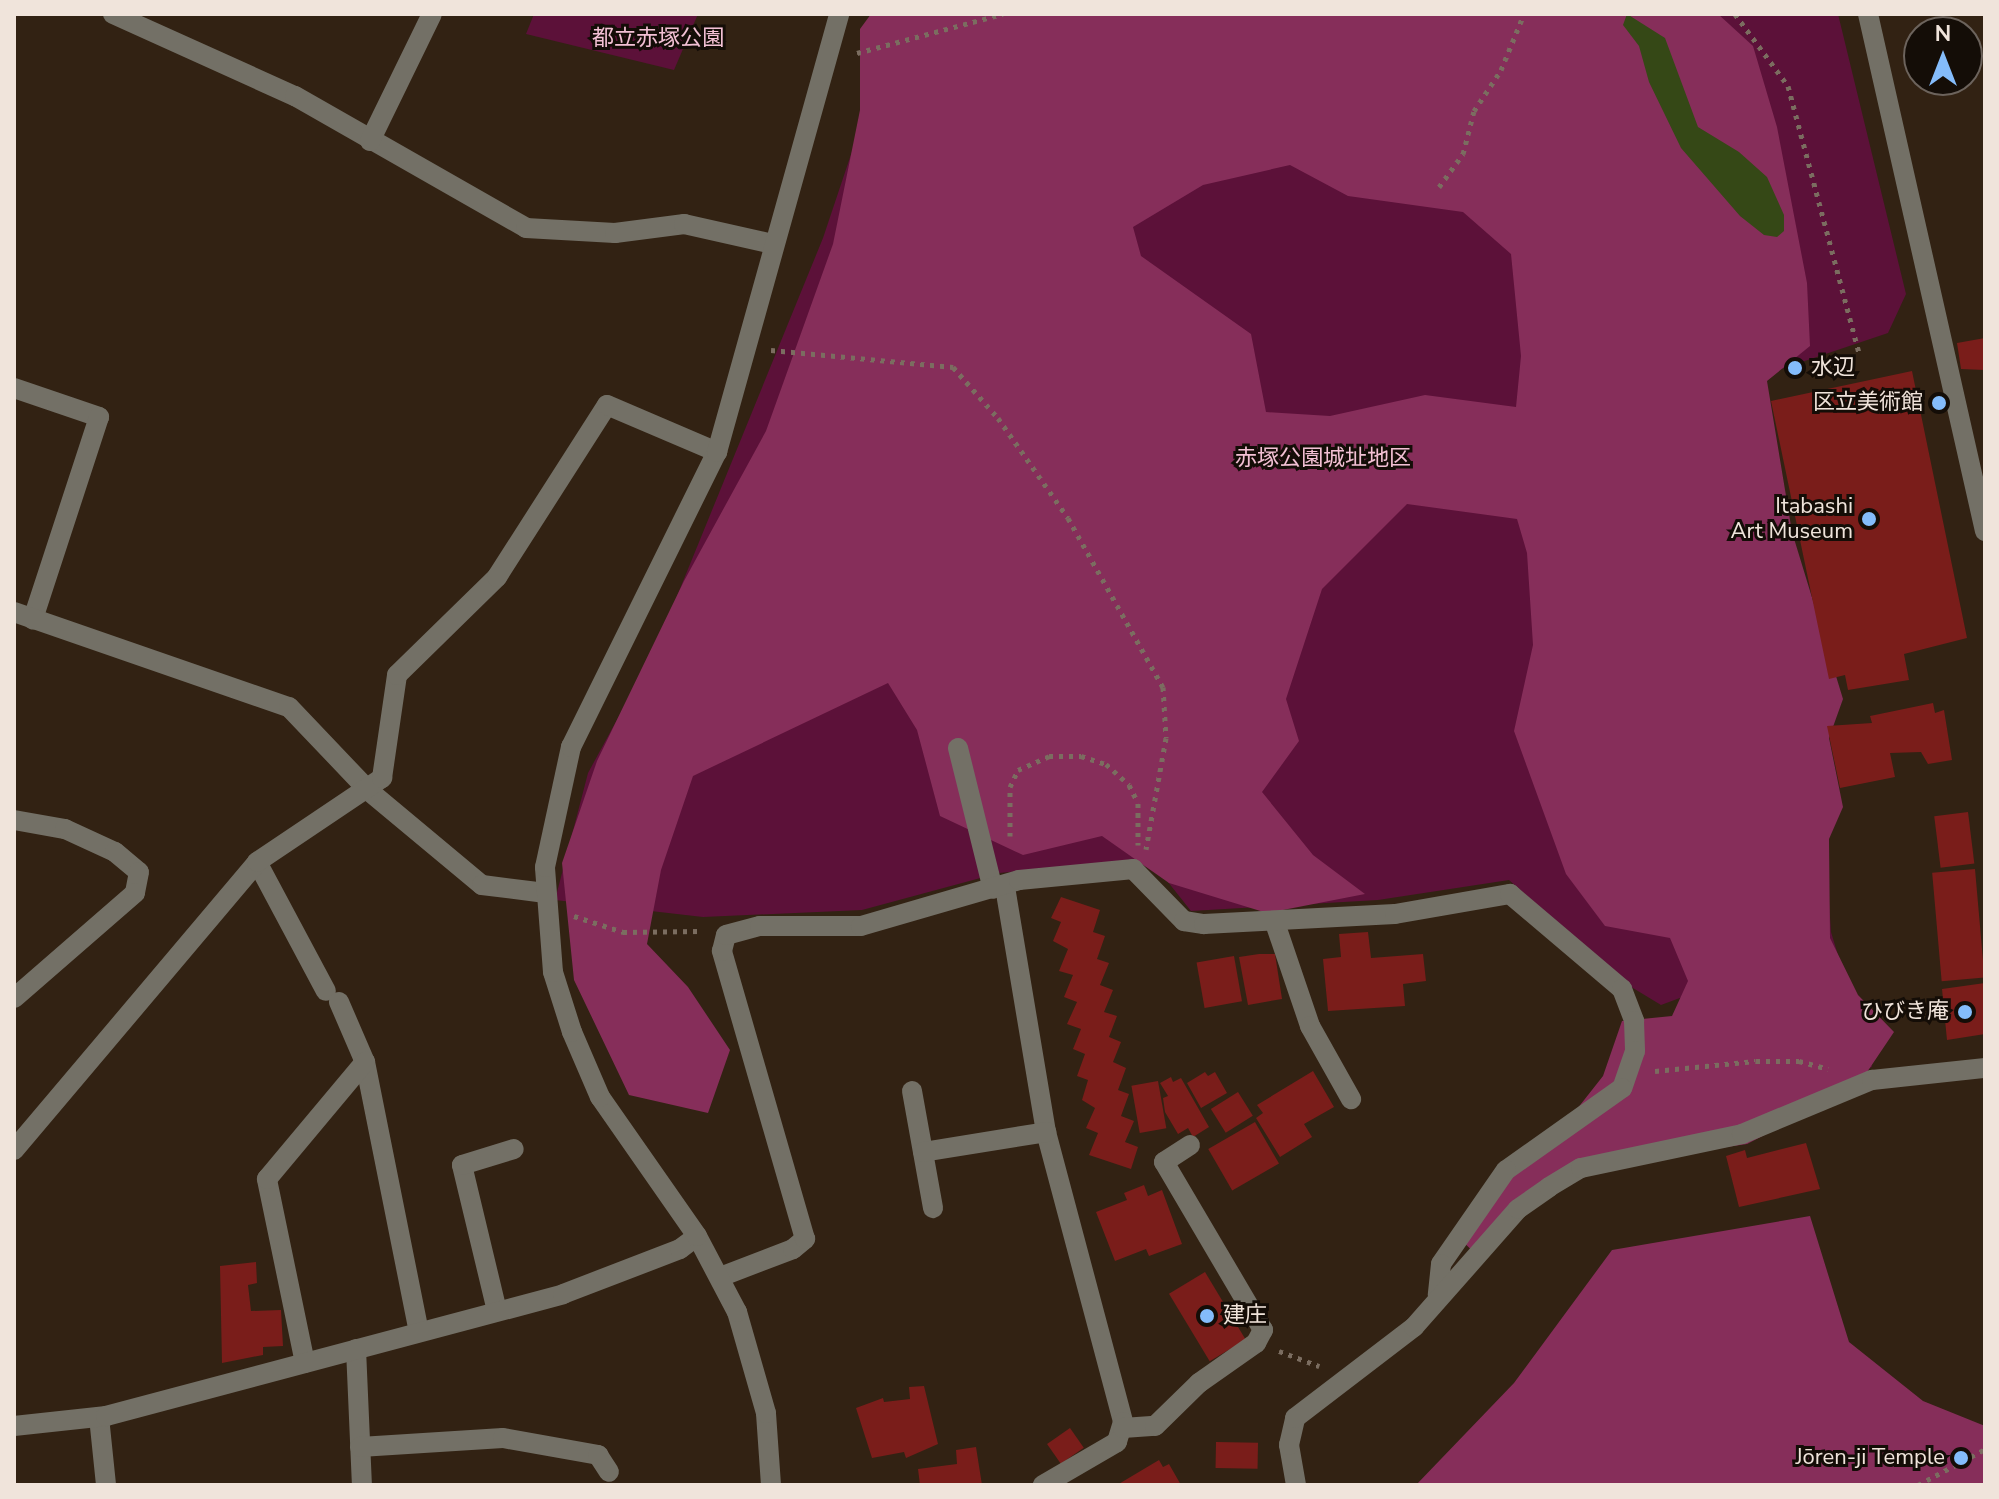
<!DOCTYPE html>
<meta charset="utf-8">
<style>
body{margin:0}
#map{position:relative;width:1999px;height:1499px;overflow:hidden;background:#322213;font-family:"Nunito Sans","Noto Sans JP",sans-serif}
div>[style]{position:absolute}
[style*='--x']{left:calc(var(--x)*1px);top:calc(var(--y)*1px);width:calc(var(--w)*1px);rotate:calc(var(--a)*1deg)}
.green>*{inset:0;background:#5c1139}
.forest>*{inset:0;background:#862e5a}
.water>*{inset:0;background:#354816}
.building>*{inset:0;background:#7a1d1a;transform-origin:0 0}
.path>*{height:5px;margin-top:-2.5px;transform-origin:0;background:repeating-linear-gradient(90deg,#7b6d60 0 4px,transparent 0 10px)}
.minor>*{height:20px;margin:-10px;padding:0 10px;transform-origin:10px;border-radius:10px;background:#737066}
.dots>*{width:22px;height:22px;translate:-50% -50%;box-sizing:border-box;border:4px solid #140d07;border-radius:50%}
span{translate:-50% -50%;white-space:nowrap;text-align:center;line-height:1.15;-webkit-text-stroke:6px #140d07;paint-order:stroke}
.park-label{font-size:22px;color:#f3c0d4}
.poi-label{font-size:22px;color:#f0e4db}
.left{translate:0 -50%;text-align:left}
.right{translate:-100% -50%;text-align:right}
.frame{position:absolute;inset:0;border:16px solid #f0e4db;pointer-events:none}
.north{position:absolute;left:1903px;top:16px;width:80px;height:80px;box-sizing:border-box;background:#140d07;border:2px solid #6c635c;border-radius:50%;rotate:0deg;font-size:22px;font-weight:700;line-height:32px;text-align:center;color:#f0e4db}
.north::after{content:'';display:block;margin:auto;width:28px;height:36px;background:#84bcfb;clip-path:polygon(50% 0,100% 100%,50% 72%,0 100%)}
</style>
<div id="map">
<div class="green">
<div style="clip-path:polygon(534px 14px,698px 14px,674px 70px,526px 34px)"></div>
<div style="clip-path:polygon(898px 14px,1838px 14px,1906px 294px,1888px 333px,1760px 376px,1816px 702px,1831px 932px,1872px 1067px,1732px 1109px,1712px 986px,1661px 1005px,1628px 985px,1509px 880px,1378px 900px,1191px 911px,1164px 877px,1134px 860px,999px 873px,862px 910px,703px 917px,555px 900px,588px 773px,655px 650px,823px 238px)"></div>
</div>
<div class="forest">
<div style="clip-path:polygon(evenodd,871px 14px,1718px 14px,1753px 46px,1777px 127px,1807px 283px,1810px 346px,1767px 381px,1792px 532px,1843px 699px,1829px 738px,1843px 807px,1829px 839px,1830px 938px,1858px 995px,1894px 1032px,1857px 1087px,1747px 1144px,1577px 1169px,1525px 1210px,1481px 1259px,1457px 1236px,1577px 1109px,1603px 1076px,1622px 1021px,1672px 1016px,1688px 981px,1670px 938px,1605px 926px,1566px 874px,1514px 731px,1533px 645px,1527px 553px,1517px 519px,1407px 504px,1322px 589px,1286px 699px,1299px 741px,1262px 792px,1313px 855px,1365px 894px,1267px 913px,1169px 883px,1102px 836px,1023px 855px,940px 816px,917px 730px,888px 683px,693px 776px,661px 870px,647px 944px,688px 987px,730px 1050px,708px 1113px,629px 1095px,574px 980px,562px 863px,597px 761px,684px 581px,766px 431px,833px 244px,860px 110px,860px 29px,871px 14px,1290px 165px,1348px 196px,1463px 212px,1511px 254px,1521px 356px,1516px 407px,1425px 395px,1330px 416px,1266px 412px,1251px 334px,1141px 256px,1133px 227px,1203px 185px,1290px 165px)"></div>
<div style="clip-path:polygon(1810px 1216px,1849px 1342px,1923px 1401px,1985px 1426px,1985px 1485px,1416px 1485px,1514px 1383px,1612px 1250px)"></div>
</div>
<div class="water">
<div style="clip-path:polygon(1627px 14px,1665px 38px,1698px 127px,1739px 152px,1767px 177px,1784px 215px,1784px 231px,1777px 237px,1764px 235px,1740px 216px,1681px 148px,1649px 82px,1639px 46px,1623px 25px)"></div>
</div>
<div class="building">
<div style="clip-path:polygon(1985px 338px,1985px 370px,1961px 369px,1957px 343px)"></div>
<div style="clip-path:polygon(1912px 371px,1967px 638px,1904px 654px,1909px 680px,1848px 690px,1845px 675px,1829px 679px,1771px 401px)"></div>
<div style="clip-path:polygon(1933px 703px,1935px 713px,1944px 710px,1952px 760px,1928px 764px,1921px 752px,1890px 753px,1895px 777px,1840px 788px,1827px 726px,1872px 723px,1870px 716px)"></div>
<div style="left:1968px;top:812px;width:52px;height:34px;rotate:83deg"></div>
<div style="left:1975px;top:869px;width:109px;height:43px;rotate:85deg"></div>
<div style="clip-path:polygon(1061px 897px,1100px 910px,1093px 932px,1105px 936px,1097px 959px,1109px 963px,1100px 985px,1113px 990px,1104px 1012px,1117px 1016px,1109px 1037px,1121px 1042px,1113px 1062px,1126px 1068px,1118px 1090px,1129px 1094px,1121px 1116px,1134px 1121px,1125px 1142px,1138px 1147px,1131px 1169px,1089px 1155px,1098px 1133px,1086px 1128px,1095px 1108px,1082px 1100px,1088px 1080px,1077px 1076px,1085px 1054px,1073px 1049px,1081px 1029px,1067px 1024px,1077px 1002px,1064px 997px,1073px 975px,1059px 971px,1068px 949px,1053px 941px,1061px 922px,1051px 918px)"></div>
<div style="clip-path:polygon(1368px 932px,1371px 958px,1423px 954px,1426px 981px,1403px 984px,1405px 1006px,1328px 1011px,1323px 959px,1341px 957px,1339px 934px)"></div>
<div style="clip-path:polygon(1259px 954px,1275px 954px,1282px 999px,1248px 1005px,1239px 957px)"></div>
<div style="left:1234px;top:956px;width:46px;height:38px;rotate:80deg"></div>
<div style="clip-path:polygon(1985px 983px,1985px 1034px,1947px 1040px,1942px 989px)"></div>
<div style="clip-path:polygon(1313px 1071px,1334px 1107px,1304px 1124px,1312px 1137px,1280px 1157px,1256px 1118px,1263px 1113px,1257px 1105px)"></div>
<div style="clip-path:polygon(1205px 1072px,1208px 1076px,1215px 1072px,1227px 1093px,1201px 1108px,1187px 1083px)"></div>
<div style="clip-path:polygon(1171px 1077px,1173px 1082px,1181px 1078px,1209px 1127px,1193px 1137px,1188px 1128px,1178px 1134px,1165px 1112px,1163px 1098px,1168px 1096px,1160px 1083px)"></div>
<div style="left:1158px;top:1081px;width:48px;height:27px;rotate:80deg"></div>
<div style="left:1238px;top:1092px;width:28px;height:32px;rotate:58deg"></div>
<div style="left:1255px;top:1122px;width:48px;height:54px;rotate:60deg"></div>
<div style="clip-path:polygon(1806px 1143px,1820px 1189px,1739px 1207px,1726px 1156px,1745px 1150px,1747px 1158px)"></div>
<div style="clip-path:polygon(1144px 1185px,1148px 1196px,1162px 1190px,1182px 1244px,1149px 1256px,1146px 1249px,1115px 1261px,1096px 1212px,1127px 1200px,1124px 1193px)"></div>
<div style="clip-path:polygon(256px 1262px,257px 1283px,248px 1285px,251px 1311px,281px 1310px,283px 1346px,263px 1347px,263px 1355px,222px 1363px,220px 1266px)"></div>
<div style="left:1205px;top:1272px;width:79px;height:42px;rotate:59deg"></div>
<div style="clip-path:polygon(924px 1386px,938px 1444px,906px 1458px,904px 1452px,872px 1458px,856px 1408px,883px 1398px,884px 1402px,910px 1399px,909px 1387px)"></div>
<div style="left:1070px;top:1428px;width:24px;height:28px;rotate:55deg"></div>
<div style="left:1216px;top:1442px;width:42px;height:26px;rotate:1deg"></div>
<div style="clip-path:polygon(976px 1447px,982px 1485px,920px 1485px,918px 1469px,957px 1464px,956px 1450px)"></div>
<div style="clip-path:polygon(1159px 1460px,1163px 1467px,1169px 1464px,1181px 1485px,1117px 1485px)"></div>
</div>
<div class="path">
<div style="--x:1735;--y:14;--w:89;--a:53.6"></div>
<div style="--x:1788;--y:86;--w:279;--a:75.1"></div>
<div style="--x:857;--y:53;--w:151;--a:-15"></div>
<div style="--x:1439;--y:187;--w:41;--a:-54"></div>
<div style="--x:1463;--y:154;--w:44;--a:-75.7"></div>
<div style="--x:1474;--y:111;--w:49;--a:-56.6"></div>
<div style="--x:1501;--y:70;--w:61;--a:-67.7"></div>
<div style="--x:771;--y:350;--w:183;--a:5.3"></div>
<div style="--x:953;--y:367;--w:68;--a:48.6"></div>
<div style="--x:998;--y:418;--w:122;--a:55"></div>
<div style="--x:1068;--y:518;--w:194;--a:60.7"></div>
<div style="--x:1163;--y:687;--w:51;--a:86.6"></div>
<div style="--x:1166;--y:738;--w:113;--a:100.2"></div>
<div style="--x:1010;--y:836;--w:49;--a:-90"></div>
<div style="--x:1010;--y:787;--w:19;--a:-65"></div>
<div style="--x:1018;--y:770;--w:34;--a:-24"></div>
<div style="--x:1049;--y:756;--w:32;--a:0"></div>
<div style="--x:1081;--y:756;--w:26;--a:18"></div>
<div style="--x:1106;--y:764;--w:31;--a:42"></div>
<div style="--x:1129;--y:785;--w:20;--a:63"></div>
<div style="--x:1138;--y:803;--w:42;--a:90"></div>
<div style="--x:574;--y:916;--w:52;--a:18.1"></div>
<div style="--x:623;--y:932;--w:78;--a:-0.7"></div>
<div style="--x:1655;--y:1071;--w:101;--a:-5.7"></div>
<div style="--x:1756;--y:1061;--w:43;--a:0"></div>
<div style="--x:1799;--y:1061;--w:30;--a:15"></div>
<div style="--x:1279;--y:1351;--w:43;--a:20.6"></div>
<div style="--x:1918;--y:1485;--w:76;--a:-28.2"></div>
</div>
<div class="minor">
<div style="--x:113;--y:14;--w:200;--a:24.3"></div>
<div style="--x:295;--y:96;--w:266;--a:29.7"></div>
<div style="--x:526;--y:228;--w:89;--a:3.2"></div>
<div style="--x:615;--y:233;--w:70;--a:-7.4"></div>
<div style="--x:684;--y:224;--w:91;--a:12.7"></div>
<div style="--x:1868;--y:14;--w:530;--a:77.25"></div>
<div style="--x:370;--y:141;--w:141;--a:-64"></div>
<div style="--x:14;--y:388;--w:90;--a:18.8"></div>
<div style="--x:99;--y:417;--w:213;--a:108.1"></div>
<div style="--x:14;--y:612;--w:291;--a:19.1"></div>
<div style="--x:289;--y:707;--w:116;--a:46.4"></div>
<div style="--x:369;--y:791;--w:147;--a:39.8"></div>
<div style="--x:482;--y:885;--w:64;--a:7.2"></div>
<div style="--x:958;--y:748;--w:145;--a:76.1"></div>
<div style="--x:14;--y:820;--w:52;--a:10"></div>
<div style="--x:65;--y:829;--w:55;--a:24.7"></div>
<div style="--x:115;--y:852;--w:31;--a:40"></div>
<div style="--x:139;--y:872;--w:21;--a:101"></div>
<div style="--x:135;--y:893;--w:160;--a:139"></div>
<div style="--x:257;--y:862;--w:146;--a:61.9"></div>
<div style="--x:1005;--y:887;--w:248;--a:80.5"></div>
<div style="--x:1046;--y:1132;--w:300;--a:75.1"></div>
<div style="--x:1123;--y:1422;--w:21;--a:107"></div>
<div style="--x:1117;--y:1442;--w:86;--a:149.8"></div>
<div style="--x:1275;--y:923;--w:109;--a:71.2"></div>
<div style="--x:1310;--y:1026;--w:84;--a:60.7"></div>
<div style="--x:339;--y:1002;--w:65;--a:66.6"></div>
<div style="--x:365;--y:1062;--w:275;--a:78.7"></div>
<div style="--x:912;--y:1091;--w:119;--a:79.8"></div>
<div style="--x:14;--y:1150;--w:377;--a:-49.8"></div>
<div style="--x:257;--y:862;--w:151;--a:-33.9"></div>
<div style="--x:382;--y:778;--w:104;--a:-81.7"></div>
<div style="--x:397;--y:675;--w:140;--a:-44.4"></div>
<div style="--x:497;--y:577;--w:204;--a:-57.4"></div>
<div style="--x:607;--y:405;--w:120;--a:23.1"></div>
<div style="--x:923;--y:1152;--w:125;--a:-9.2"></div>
<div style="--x:720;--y:1277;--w:78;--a:-21"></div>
<div style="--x:793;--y:1249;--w:16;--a:-40"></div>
<div style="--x:805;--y:1239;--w:300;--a:-106.1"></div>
<div style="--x:722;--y:951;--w:16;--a:-76"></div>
<div style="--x:726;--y:935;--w:35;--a:-15"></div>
<div style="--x:760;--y:926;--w:101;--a:0"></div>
<div style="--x:861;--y:926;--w:165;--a:-16.2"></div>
<div style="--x:1019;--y:880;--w:115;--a:-5.5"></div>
<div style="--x:1133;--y:869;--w:73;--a:45.6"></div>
<div style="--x:1184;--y:921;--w:20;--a:9"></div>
<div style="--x:1204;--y:924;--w:191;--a:-3"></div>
<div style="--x:1395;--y:914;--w:117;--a:-9.9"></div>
<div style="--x:1510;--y:894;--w:147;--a:40.3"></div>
<div style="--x:1622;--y:989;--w:34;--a:69"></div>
<div style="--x:1634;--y:1021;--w:30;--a:88"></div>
<div style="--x:1635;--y:1051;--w:39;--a:109"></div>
<div style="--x:1622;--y:1088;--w:142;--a:144.7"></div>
<div style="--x:1506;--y:1170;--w:114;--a:124.7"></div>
<div style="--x:1441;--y:1264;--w:31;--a:96"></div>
<div style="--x:497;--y:1311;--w:150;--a:-103.5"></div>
<div style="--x:462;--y:1165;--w:54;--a:-17.1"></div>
<div style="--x:356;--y:1349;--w:136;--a:87.5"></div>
<div style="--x:305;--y:1363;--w:188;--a:-101.7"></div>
<div style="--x:267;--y:1179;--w:153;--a:-50.1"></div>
<div style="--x:99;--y:1417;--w:68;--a:84.1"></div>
<div style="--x:14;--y:1426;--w:93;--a:-6.2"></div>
<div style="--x:106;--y:1416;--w:473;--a:-14.9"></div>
<div style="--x:563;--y:1294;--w:125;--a:-21"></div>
<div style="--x:680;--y:1249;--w:21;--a:-37"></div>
<div style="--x:1123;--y:1428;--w:32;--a:-4"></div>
<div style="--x:1155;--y:1426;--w:62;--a:-44.3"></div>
<div style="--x:1199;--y:1383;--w:70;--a:-35.1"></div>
<div style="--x:1256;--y:1343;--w:15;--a:-62"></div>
<div style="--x:1263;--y:1330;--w:195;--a:-120.5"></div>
<div style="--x:1164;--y:1162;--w:31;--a:-33"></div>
<div style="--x:360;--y:1447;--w:143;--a:-3.6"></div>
<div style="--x:503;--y:1438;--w:97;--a:10.1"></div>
<div style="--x:598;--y:1455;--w:20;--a:57"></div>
<div style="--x:771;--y:1485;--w:72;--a:-94"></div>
<div style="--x:766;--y:1413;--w:105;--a:-106"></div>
<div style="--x:737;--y:1312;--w:86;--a:-117.8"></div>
<div style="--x:697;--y:1236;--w:169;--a:-124.9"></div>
<div style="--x:600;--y:1097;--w:71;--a:-113.3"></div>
<div style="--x:572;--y:1032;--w:63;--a:-107.6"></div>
<div style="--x:553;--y:972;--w:105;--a:-94.4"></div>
<div style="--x:545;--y:867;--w:123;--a:-77.8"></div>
<div style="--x:571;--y:747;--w:329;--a:-63.7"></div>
<div style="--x:717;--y:452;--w:455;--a:-74.4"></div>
<div style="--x:1296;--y:1485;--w:41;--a:-99.9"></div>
<div style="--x:1289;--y:1445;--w:28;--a:-77"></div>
<div style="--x:1295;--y:1418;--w:150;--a:-37.4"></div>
<div style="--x:1414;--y:1327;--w:157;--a:-48.6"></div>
<div style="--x:1518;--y:1209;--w:38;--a:-35"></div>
<div style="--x:1549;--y:1187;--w:37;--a:-31"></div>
<div style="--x:1581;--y:1168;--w:165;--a:-11.9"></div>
<div style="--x:1742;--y:1134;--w:141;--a:-22.6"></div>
<div style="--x:1872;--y:1080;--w:114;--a:-6.1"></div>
</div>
<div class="dots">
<div style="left:1795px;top:368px;background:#84bcfb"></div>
<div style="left:1939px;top:403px;background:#84bcfb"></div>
<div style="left:1869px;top:519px;background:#84bcfb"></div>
<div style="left:1965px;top:1012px;background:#84bcfb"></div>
<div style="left:1207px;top:1316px;background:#84bcfb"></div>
<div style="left:1961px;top:1458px;background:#84bcfb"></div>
</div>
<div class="park-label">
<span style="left:658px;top:39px">都立赤塚公園</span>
<span style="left:1323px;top:459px">赤塚公園城址地区</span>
</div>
<div class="poi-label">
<span class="left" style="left:1811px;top:368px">水辺</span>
<span class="right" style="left:1923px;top:403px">区立美術館</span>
<span class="right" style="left:1853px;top:519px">Itabashi<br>Art Museum</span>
<span class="right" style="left:1949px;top:1012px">ひびき庵</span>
<span class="left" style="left:1223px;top:1316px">建庄</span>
<span class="right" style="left:1945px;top:1458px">Jōren-ji Temple</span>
</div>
<div class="frame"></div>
<div class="north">N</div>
</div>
